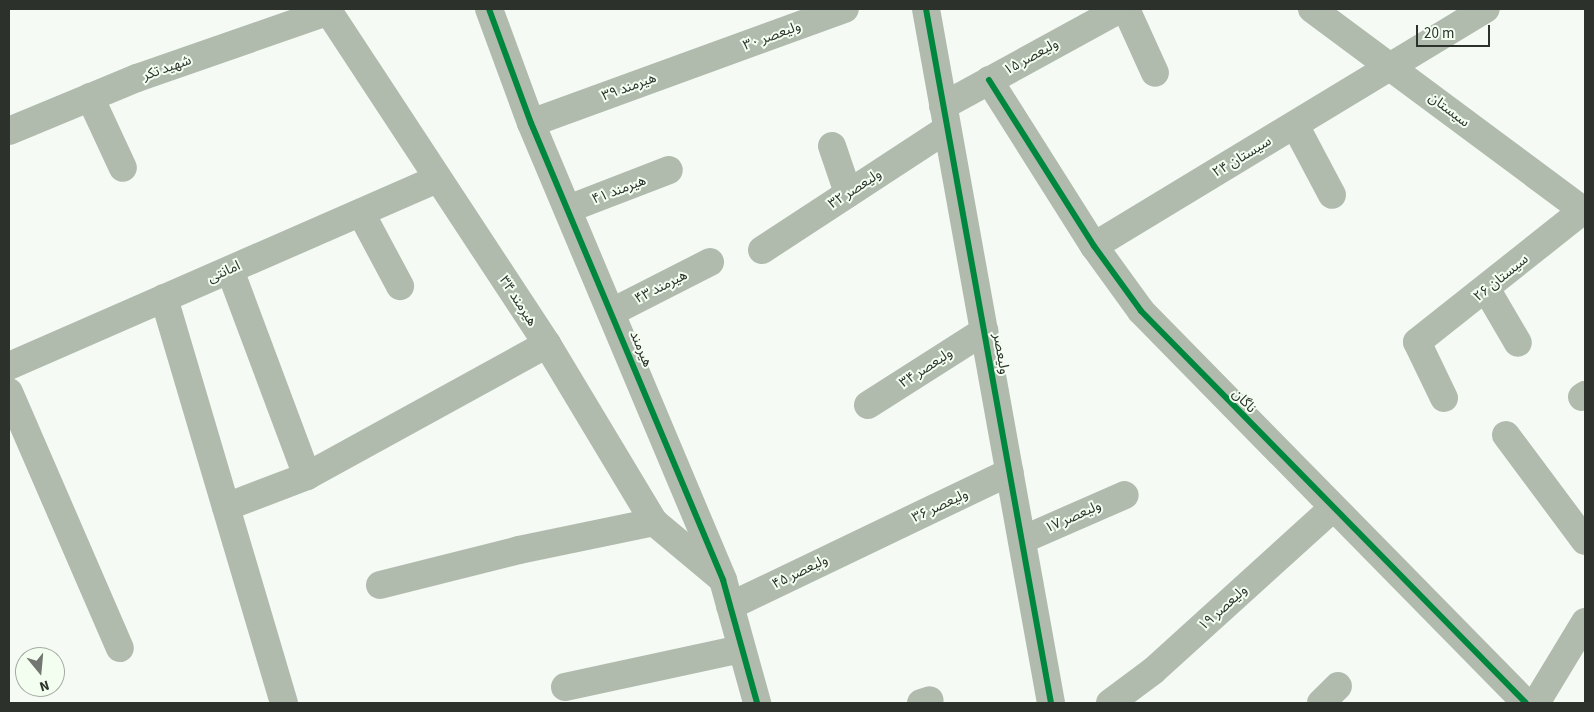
<!DOCTYPE html>
<meta charset="utf-8">
<style>
body{margin:0}
#map{position:relative;width:1594px;height:712px;overflow:hidden;background:#f5faf4;font-family:"Source Sans 3","Noto Sans Arabic",sans-serif}
div>[style]{position:absolute}
[style*='--x']{left:calc(var(--x)*1px);top:calc(var(--y)*1px);width:calc(var(--w)*1px);rotate:calc(var(--a)*1deg)}
.minor>*{height:28px;margin:-14px;padding:0 14px;transform-origin:14px;border-radius:14px;background:#b0bbae}
.cycleway>*{height:6px;margin:-3px;padding:0 3px;transform-origin:3px;border-radius:3px;background:#00873e}
span{translate:-50% -50%;white-space:nowrap;text-align:center;line-height:1.15;-webkit-text-stroke:4px #f3fef0;paint-order:stroke}
.street-label{font-size:14px;color:#2d312c}
.frame{position:absolute;inset:0;border:10px solid #2d312c;pointer-events:none}
.north{position:absolute;left:15px;top:647px;width:50px;height:50px;box-sizing:border-box;background:#f3fef0;border:1px solid #a4aca2;border-radius:50%;rotate:163deg;font-size:14px;font-weight:700;line-height:20px;text-align:center;color:#2d312c}
.north::after{content:'';display:block;margin:auto;width:18px;height:22px;background:#737772;clip-path:polygon(50% 0,100% 100%,50% 72%,0 100%)}
.scale{position:absolute;left:1416px;top:25px;width:74px;height:22px;box-sizing:border-box;border:2px solid #2d312c;border-top:0;padding-left:6px;font-size:15px;line-height:18px;white-space:nowrap;color:#2d312c;-webkit-text-stroke:4px #f3fef0;paint-order:stroke}
</style>
<div id="map">
<div class="minor">
<div style="--x:327;--y:9;--w:401;--a:56.7"></div>
<div style="--x:547;--y:344;--w:208;--a:59"></div>
<div style="--x:654;--y:522;--w:87;--a:39.9"></div>
<div style="--x:489;--y:9;--w:121;--a:69.8"></div>
<div style="--x:531;--y:123;--w:496;--a:67.2"></div>
<div style="--x:723;--y:580;--w:128;--a:74.5"></div>
<div style="--x:926;--y:9;--w:705;--a:79.79"></div>
<div style="--x:1126;--y:9;--w:70;--a:65.6"></div>
<div style="--x:1312;--y:9;--w:340;--a:36.6"></div>
<div style="--x:989;--y:80;--w:196;--a:57.7"></div>
<div style="--x:1094;--y:246;--w:80;--a:54.1"></div>
<div style="--x:1141;--y:311;--w:549;--a:45.52"></div>
<div style="--x:90;--y:97;--w:78;--a:65.1"></div>
<div style="--x:943;--y:106;--w:202;--a:-28.7"></div>
<div style="--x:531;--y:123;--w:334;--a:-20"></div>
<div style="--x:1295;--y:125;--w:79;--a:62.1"></div>
<div style="--x:9;--y:131;--w:139;--a:-22.5"></div>
<div style="--x:137;--y:78;--w:203;--a:-19.2"></div>
<div style="--x:832;--y:146;--w:50;--a:71.2"></div>
<div style="--x:568;--y:209;--w:108;--a:-21.1"></div>
<div style="--x:361;--y:213;--w:83;--a:61.9"></div>
<div style="--x:1094;--y:246;--w:458;--a:-31.2"></div>
<div style="--x:762;--y:250;--w:221;--a:-33.2"></div>
<div style="--x:230;--y:270;--w:220;--a:69.5"></div>
<div style="--x:1487;--y:290;--w:61;--a:59.7"></div>
<div style="--x:164;--y:298;--w:422;--a:73.5"></div>
<div style="--x:612;--y:312;--w:110;--a:-27"></div>
<div style="--x:9;--y:366;--w:468;--a:-23.6"></div>
<div style="--x:9;--y:392;--w:279;--a:66.6"></div>
<div style="--x:1582;--y:397;--w:4;--a:-34"></div>
<div style="--x:1444;--y:398;--w:62;--a:-115.7"></div>
<div style="--x:1417;--y:342;--w:214;--a:-38.4"></div>
<div style="--x:868;--y:405;--w:138;--a:-32.5"></div>
<div style="--x:1506;--y:435;--w:132;--a:53.3"></div>
<div style="--x:226;--y:507;--w:87;--a:-20.9"></div>
<div style="--x:307;--y:476;--w:274;--a:-28.8"></div>
<div style="--x:1022;--y:540;--w:112;--a:-23.6"></div>
<div style="--x:380;--y:585;--w:143;--a:-14.1"></div>
<div style="--x:519;--y:550;--w:138;--a:-11.7"></div>
<div style="--x:730;--y:606;--w:310;--a:-25.6"></div>
<div style="--x:565;--y:687;--w:180;--a:-12.2"></div>
<div style="--x:921;--y:703;--w:9;--a:-18"></div>
<div style="--x:1110;--y:703;--w:54;--a:-36.7"></div>
<div style="--x:1153;--y:671;--w:243;--a:-42.2"></div>
<div style="--x:1321;--y:703;--w:24;--a:-45"></div>
<div style="--x:1536;--y:703;--w:95;--a:-58.8"></div>
</div>
<div class="cycleway">
<div style="--x:489;--y:9;--w:121;--a:69.8"></div>
<div style="--x:531;--y:123;--w:496;--a:67.2"></div>
<div style="--x:723;--y:580;--w:128;--a:74.5"></div>
<div style="--x:926;--y:9;--w:705;--a:79.79"></div>
<div style="--x:989;--y:80;--w:196;--a:57.7"></div>
<div style="--x:1094;--y:246;--w:80;--a:54.1"></div>
<div style="--x:1141;--y:311;--w:549;--a:45.52"></div>
</div>
<div class="street-label">
<span style="left:772px;top:36px;rotate:-20deg">ولیعصر ۳۰</span>
<span style="left:1031px;top:57px;rotate:-29deg">ولیعصر ۱۵</span>
<span style="left:167px;top:68px;rotate:-19deg">شهید تکر</span>
<span style="left:629px;top:87px;rotate:-20deg">هیرمند ۳۹</span>
<span style="left:1449px;top:110px;rotate:37deg">سیستان</span>
<span style="left:1242px;top:157px;rotate:-31deg">سیستان ۲۴</span>
<span style="left:855px;top:189px;rotate:-33deg">ولیعصر ۳۲</span>
<span style="left:619px;top:190px;rotate:-21deg">هیرمند ۴۱</span>
<span style="left:224px;top:272px;rotate:-24deg">امانتی</span>
<span style="left:1501px;top:278px;rotate:-39deg">سیستان ۲۶</span>
<span style="left:661px;top:287px;rotate:-27deg">هیرمند ۴۳</span>
<span style="left:518px;top:301px;rotate:57deg">هیرمند ۳۴</span>
<span style="left:641px;top:349px;rotate:67deg">هیرمند</span>
<span style="left:1001px;top:354px;rotate:80deg">ولیعصر</span>
<span style="left:926px;top:368px;rotate:-33deg">ولیعصر ۳۴</span>
<span style="left:1244px;top:401px;rotate:46deg">ناگان</span>
<span style="left:940px;top:506px;rotate:-25deg">ولیعصر ۳۶</span>
<span style="left:1073px;top:517px;rotate:-24deg">ولیعصر ۱۷</span>
<span style="left:800px;top:572px;rotate:-26deg">ولیعصر ۴۵</span>
<span style="left:1223px;top:608px;rotate:-42deg">ولیعصر ۱۹</span>
</div>
<div class="frame"></div>
<div class="north">N</div>
<div class="scale">20 m</div>
</div>
